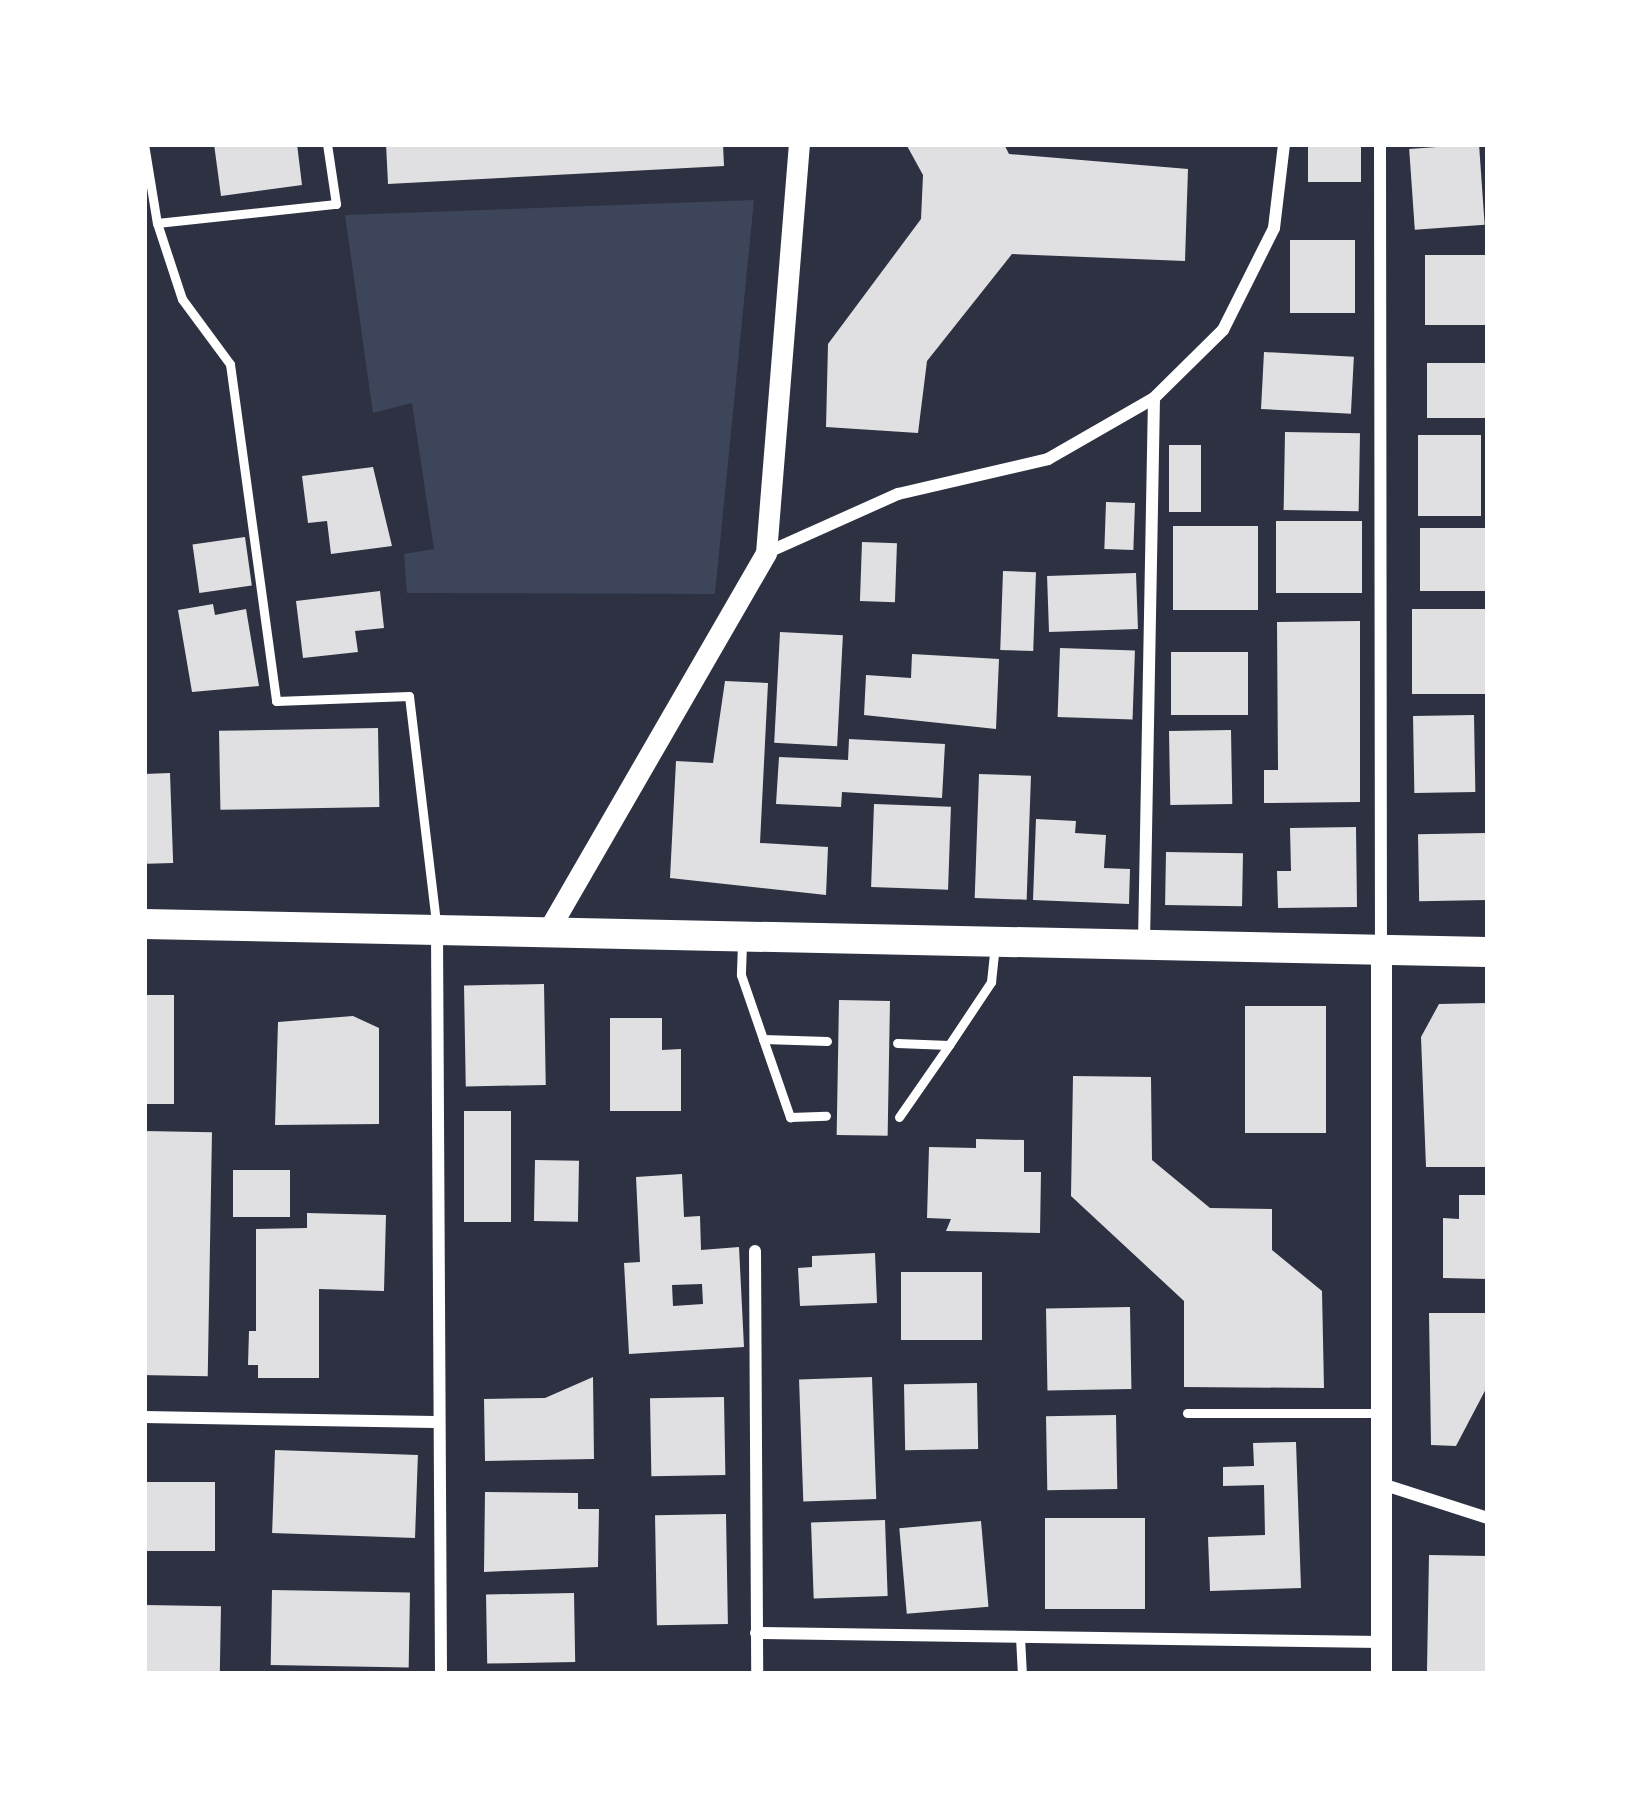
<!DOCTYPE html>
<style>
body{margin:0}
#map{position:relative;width:1632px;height:1818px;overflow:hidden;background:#2d3142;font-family:"Fira Sans Condensed",sans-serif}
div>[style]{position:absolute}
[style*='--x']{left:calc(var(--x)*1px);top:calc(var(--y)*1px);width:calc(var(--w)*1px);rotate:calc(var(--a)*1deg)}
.green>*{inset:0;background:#3c4559}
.building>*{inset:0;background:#e0e0e3;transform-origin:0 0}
.service>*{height:9px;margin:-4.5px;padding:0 4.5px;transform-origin:4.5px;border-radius:4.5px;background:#fff}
.minor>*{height:12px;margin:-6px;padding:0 6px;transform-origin:6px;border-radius:6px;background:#fff}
.tertiary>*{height:21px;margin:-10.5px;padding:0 10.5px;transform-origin:10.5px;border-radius:10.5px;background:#fff}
.primary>*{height:30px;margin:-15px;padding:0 15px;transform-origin:15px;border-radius:15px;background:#fff}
span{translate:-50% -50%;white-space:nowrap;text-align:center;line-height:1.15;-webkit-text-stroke:12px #fff;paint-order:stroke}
.frame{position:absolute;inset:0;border:147px solid #fff;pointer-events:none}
</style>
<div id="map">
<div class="green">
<div style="clip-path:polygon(754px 200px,715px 594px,407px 593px,404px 554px,434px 549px,412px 403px,373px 413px,345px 215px)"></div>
</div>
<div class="building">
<div style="clip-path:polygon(214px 144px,297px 144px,302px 185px,221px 196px)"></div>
<div style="clip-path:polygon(386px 144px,723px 144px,724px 166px,388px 184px)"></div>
<div style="clip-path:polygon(906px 144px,1004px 144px,1009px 154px,1188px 169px,1185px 261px,1012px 254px,927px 361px,918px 433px,826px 427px,828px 344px,921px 219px,923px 175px)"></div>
<div style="left:1308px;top:144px;width:53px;height:38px"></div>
<div style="left:1479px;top:144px;width:81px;height:70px;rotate:86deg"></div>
<div style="left:1290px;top:240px;width:65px;height:73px"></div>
<div style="left:1425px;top:255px;width:63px;height:70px"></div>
<div style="left:1264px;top:352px;width:90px;height:57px;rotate:3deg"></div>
<div style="left:1488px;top:363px;width:55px;height:61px;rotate:90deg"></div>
<div style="left:1285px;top:432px;width:75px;height:78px;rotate:1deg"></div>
<div style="left:1418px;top:435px;width:63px;height:81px"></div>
<div style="left:1201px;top:445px;width:67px;height:32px;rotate:90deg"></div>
<div style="clip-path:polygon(373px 467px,392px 546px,331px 554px,327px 521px,308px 523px,302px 476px)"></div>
<div style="left:1106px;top:502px;width:29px;height:47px;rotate:2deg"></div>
<div style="left:1362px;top:521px;width:72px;height:86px;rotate:90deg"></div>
<div style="left:1258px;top:526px;width:84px;height:85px;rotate:90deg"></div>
<div style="left:1420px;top:528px;width:65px;height:63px"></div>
<div style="left:245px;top:537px;width:49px;height:53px;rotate:82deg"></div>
<div style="left:862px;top:542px;width:35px;height:59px;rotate:2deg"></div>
<div style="left:1003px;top:571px;width:33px;height:79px;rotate:2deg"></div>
<div style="left:1136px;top:573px;width:56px;height:89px;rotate:88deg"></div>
<div style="clip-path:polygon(380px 591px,384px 628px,355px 631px,358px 652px,303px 658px,296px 601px)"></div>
<div style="clip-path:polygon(213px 604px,215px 615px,246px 609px,259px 686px,192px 692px,178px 610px)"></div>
<div style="left:1488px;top:609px;width:85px;height:76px;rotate:90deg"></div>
<div style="clip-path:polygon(1360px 621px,1360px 802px,1264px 803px,1264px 770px,1278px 770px,1277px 622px)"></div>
<div style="left:780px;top:632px;width:63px;height:111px;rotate:3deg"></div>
<div style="left:1060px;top:648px;width:75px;height:69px;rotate:2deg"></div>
<div style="left:1171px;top:652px;width:77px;height:63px"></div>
<div style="clip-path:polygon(912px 654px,999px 659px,996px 729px,864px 715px,866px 675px,911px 678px)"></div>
<div style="clip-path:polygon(725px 681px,768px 683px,760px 843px,828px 847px,826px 895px,670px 878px,676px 761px,713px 763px)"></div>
<div style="left:1474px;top:715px;width:77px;height:61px;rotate:89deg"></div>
<div style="left:378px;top:728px;width:79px;height:159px;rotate:89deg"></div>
<div style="left:1231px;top:730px;width:74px;height:62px;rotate:89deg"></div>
<div style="clip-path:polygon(849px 739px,945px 744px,942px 798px,842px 792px,841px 807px,776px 804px,779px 757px,848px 760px)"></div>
<div style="left:170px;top:773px;width:90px;height:26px;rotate:88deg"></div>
<div style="left:979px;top:774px;width:52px;height:124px;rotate:2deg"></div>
<div style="left:874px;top:804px;width:77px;height:83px;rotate:2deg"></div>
<div style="clip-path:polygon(1036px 819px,1076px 821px,1075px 833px,1106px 835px,1104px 868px,1130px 869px,1129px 904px,1033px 900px)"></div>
<div style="clip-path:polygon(1356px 827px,1357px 907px,1278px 908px,1277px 871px,1291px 871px,1290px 828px)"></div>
<div style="left:1486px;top:833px;width:67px;height:68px;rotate:89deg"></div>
<div style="left:1166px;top:852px;width:77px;height:53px;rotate:1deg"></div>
<div style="left:544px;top:984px;width:101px;height:80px;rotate:89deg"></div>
<div style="left:144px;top:995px;width:30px;height:109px"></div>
<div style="left:839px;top:1000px;width:51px;height:135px;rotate:1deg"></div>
<div style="clip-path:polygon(1488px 1003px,1488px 1167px,1426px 1167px,1421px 1037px,1439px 1004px)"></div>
<div style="left:1326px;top:1006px;width:127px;height:81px;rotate:90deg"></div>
<div style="clip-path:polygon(353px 1016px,379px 1028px,379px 1124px,275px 1125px,278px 1022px)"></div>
<div style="clip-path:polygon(610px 1018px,662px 1018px,662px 1050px,681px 1049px,681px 1111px,610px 1111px)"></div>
<div style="clip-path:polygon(1073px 1076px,1151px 1077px,1152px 1160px,1210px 1208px,1272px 1209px,1272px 1250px,1322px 1291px,1324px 1388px,1184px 1387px,1184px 1301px,1071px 1196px)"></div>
<div style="left:511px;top:1111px;width:111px;height:47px;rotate:90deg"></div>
<div style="left:144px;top:1131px;width:68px;height:244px;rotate:1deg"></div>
<div style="clip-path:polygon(976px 1139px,1024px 1140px,1024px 1172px,1041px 1172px,1040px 1233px,946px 1231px,951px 1219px,927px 1218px,929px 1147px,976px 1148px)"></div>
<div style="left:535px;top:1160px;width:44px;height:61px;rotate:1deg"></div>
<div style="left:233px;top:1170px;width:57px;height:47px"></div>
<div style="clip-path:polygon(evenodd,682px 1174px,684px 1217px,700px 1216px,701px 1250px,739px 1247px,744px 1347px,629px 1354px,624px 1263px,640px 1262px,636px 1177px,682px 1174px,702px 1284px,703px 1304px,673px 1306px,672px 1285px,702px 1284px)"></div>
<div style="clip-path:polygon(1459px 1195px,1488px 1195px,1488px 1279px,1443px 1278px,1443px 1218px,1459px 1219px)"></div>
<div style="clip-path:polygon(307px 1213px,386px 1215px,384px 1291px,319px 1289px,319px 1378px,258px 1378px,258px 1365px,248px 1365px,249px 1331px,256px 1331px,256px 1229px,307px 1228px)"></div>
<div style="clip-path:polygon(875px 1253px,877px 1303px,800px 1306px,798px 1268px,812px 1267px,812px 1256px)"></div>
<div style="left:901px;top:1272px;width:81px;height:68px"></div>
<div style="left:1130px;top:1307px;width:82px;height:84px;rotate:89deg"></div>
<div style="clip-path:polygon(1429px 1313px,1488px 1313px,1488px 1385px,1456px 1446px,1431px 1445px)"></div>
<div style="clip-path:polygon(593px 1377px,594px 1459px,485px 1461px,484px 1399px,545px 1398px)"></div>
<div style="left:872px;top:1377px;width:122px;height:73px;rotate:88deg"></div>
<div style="left:977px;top:1383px;width:66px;height:73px;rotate:89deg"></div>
<div style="left:724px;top:1397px;width:78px;height:74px;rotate:89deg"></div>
<div style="left:1116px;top:1415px;width:74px;height:70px;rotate:89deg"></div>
<div style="clip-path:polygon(1296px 1442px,1301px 1588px,1210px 1591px,1208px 1537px,1265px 1535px,1264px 1485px,1223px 1486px,1223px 1467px,1254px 1466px,1253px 1443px)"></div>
<div style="left:275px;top:1450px;width:143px;height:83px;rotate:2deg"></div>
<div style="left:144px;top:1482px;width:71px;height:69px"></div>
<div style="clip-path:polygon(485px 1492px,578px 1493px,578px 1509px,599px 1509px,598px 1567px,484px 1572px)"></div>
<div style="left:726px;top:1514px;width:110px;height:71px;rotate:89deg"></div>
<div style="left:1045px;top:1518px;width:100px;height:91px"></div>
<div style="left:885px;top:1520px;width:76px;height:74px;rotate:88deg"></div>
<div style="left:981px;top:1521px;width:86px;height:82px;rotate:85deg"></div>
<div style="left:1429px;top:1555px;width:59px;height:118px;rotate:1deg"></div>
<div style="left:272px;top:1590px;width:138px;height:75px;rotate:1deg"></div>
<div style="left:574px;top:1593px;width:69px;height:88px;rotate:89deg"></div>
<div style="left:144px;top:1605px;width:77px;height:69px;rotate:1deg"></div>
</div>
<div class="service">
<div style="--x:144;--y:144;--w:80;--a:80.7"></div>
<div style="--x:157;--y:223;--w:80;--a:71.8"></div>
<div style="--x:182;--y:299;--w:81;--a:53.6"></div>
<div style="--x:230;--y:364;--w:340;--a:82.2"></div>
<div style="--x:276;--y:701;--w:133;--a:-2.2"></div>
<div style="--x:409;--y:696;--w:228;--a:83.2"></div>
<div style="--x:157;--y:223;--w:180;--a:-6.1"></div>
<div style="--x:336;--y:204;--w:61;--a:-98.5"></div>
<div style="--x:742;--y:943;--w:32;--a:92"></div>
<div style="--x:741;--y:975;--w:68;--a:71"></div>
<div style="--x:763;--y:1039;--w:64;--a:1.8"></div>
<div style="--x:763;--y:1039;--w:83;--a:70.9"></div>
<div style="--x:790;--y:1117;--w:36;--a:-2"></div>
<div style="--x:897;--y:1043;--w:52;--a:2.2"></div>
<div style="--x:949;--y:1045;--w:76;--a:-56.3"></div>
<div style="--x:991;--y:982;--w:37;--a:-84"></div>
<div style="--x:899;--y:1117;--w:88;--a:-55.2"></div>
<div style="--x:1187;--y:1413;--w:191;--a:0"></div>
<div style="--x:1020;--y:1637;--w:37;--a:87"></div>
</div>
<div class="minor">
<div style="--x:1380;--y:144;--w:806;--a:89.93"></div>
<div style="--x:766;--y:553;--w:145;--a:-24.1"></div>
<div style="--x:898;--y:494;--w:154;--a:-13.1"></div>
<div style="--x:1048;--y:459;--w:122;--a:-29.9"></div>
<div style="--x:1154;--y:398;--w:97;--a:-44.6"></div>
<div style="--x:1223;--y:330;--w:114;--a:-63.4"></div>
<div style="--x:1274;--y:228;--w:85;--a:-83.2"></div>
<div style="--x:437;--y:932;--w:742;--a:89.69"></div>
<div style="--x:1144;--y:943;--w:545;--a:-88.95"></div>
<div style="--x:755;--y:1251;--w:423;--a:89.7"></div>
<div style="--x:144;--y:1417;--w:291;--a:1"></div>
<div style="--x:1382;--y:1484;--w:111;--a:17.8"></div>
<div style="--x:756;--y:1633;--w:625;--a:0.83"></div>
</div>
<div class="tertiary">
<div style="--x:546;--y:934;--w:440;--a:-60"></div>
<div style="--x:766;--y:553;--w:410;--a:-85.4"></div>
<div style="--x:1381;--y:951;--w:723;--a:90"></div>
</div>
<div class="primary">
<div style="--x:144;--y:924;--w:1344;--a:1.19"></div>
</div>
<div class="frame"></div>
</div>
